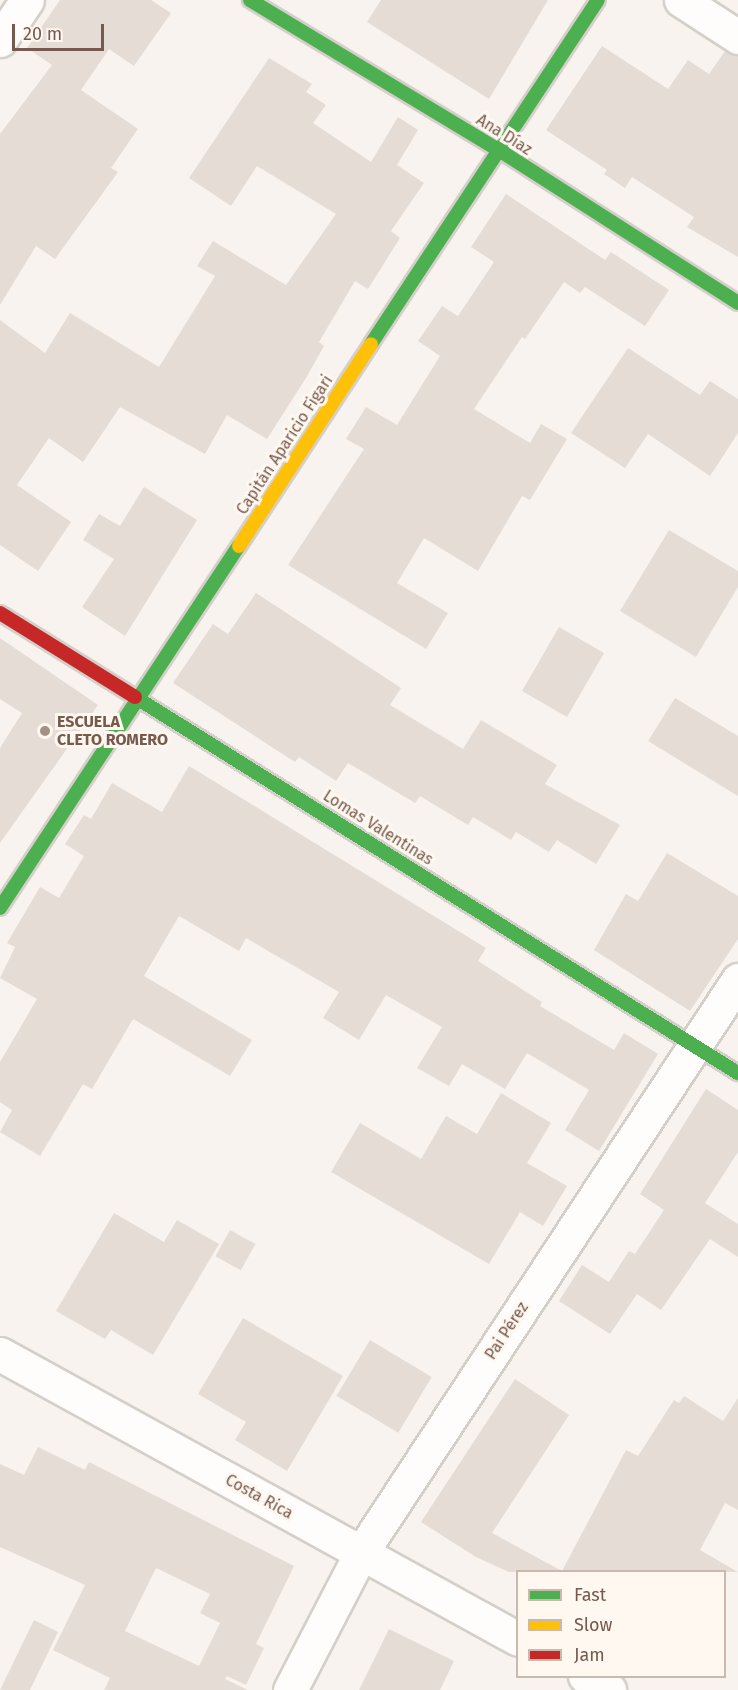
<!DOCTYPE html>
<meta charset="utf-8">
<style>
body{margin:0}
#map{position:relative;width:738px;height:1690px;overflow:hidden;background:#f8f3ee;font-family:"Fira Sans",sans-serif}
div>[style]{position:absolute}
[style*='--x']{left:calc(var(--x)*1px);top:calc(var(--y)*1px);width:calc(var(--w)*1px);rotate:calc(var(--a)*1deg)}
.building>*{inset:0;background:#e5dcd5;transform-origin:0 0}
.roads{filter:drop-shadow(2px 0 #d5cfc9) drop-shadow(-2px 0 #d5cfc9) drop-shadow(0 2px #d5cfc9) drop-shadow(0 -2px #d5cfc9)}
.street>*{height:33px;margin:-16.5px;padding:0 16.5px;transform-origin:16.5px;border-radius:16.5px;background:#fefdfc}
.fast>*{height:14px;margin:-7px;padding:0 7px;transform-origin:7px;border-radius:7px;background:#4caf50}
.slow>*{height:14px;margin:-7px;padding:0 7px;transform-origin:7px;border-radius:7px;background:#ffc107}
.jam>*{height:14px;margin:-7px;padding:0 7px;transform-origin:7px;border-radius:7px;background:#c62828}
.dots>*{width:16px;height:16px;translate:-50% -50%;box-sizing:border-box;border:3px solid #fff8f1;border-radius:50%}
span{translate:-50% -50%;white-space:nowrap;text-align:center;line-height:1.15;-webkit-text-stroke:6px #fff8f1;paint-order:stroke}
.street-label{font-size:16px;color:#775a4d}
.poi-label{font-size:16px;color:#775a4d;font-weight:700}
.left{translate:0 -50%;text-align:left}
.legend{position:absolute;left:516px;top:1570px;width:210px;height:108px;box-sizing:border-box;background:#fff8f1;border:2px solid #c9b9af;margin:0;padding:8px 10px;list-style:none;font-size:18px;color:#775a4d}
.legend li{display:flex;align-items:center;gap:12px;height:30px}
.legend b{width:30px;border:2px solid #c9b9af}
.scale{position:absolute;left:12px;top:24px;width:92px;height:27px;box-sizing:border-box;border:3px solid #775a4d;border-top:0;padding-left:8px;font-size:18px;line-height:21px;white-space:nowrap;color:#775a4d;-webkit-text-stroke:4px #fff8f1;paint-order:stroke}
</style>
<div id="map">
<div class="building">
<div style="clip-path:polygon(60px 0,151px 0,171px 13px,134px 66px,109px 49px,81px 90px,138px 129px,111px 168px,118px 172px,55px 259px,36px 246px,0 305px,0 134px,52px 65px,27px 48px)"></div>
<div style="clip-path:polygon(381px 0,548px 0,489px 99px,367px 22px)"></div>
<div style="clip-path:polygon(602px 46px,668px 89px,688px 60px,709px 74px,725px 51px,738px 56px,738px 257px,687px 227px,694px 217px,632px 177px,625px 188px,604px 174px,607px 170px,546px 130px)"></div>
<div style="clip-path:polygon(269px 58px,312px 84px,306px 92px,326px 105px,313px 123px,371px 162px,398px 117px,418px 130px,397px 165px,424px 183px,391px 231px,400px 238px,368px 289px,355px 281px,319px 342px,324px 346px,306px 378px,267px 439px,227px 415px,205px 454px,120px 407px,83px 462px,49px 438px,17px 485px,71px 522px,38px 571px,0 545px,0 320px,45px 353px,70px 313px,159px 367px,215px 276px,197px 266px,213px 241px,286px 285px,336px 214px,257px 166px,231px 206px,189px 178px)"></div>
<div style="clip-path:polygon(506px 194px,605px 260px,611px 252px,669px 290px,645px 326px,585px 287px,580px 293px,564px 282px,525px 339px,522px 337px,474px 409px,530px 443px,541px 424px,567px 439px,530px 500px,522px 496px,478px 571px,424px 538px,397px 583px,448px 613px,426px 649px,288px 565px,364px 449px,346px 439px,366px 407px,397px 425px,440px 356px,418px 341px,442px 306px,458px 316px,494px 262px,471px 247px)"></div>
<div style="clip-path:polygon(628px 348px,700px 395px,710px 381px,738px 399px,738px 433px,710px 476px,648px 434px,625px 468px,571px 433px)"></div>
<div style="clip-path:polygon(144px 487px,197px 520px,125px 636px,82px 607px,114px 559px,83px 540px,99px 514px,120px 526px)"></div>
<div style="clip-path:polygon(669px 530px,738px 571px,738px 587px,696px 657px,620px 611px)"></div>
<div style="clip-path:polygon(256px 593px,401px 688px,390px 705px,463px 749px,481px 720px,557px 765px,545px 784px,620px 825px,596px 864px,557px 840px,549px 852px,516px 832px,511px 840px,473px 817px,468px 825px,420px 796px,415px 803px,348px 763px,336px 781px,299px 757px,295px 762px,173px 683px,213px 624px,228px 634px)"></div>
<div style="left:559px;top:627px;width:52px;height:74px;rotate:30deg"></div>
<div style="clip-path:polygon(0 638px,98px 705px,0 843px,0 748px,22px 713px,0 699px)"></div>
<div style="clip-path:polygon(675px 698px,738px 736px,738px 796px,648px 741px)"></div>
<div style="clip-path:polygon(189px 766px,486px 948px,478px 961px,542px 1002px,540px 1006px,614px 1050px,624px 1033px,658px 1054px,599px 1151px,565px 1130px,589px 1090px,527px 1053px,505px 1089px,462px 1064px,449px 1086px,417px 1068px,442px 1027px,386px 995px,359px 1040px,323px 1018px,339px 992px,246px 938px,239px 951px,179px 916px,144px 976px,252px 1040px,230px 1076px,133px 1019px,92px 1089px,83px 1084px,40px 1156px,0 1132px,12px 1110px,0 1102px,0 1062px,37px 999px,0 978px,15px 947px,7px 943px,40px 887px,59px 898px,84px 856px,65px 844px,84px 815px,91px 819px,112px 783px,162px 812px)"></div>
<div style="clip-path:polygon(667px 853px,738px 896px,738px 939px,690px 1011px,594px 950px,626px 894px,638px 901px)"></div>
<div style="clip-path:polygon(706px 1089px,738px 1110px,738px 1152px,705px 1203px,738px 1224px,738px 1257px,710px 1239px,661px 1310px,637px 1294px,610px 1334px,559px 1301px,582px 1265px,609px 1282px,629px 1251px,635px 1254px,664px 1210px,640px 1194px)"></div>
<div style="clip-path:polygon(501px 1093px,551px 1123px,527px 1163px,567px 1186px,543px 1226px,520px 1212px,489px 1264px,331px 1172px,360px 1123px,421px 1159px,446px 1116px,477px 1134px)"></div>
<div style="clip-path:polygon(114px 1213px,164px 1242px,177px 1220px,219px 1244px,153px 1355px,111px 1330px,105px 1339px,56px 1311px)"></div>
<div style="left:230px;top:1230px;width:29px;height:30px;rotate:29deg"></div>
<div style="clip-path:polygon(243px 1318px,343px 1376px,287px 1471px,235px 1440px,246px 1422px,198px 1394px)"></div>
<div style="left:370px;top:1340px;width:72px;height:65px;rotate:31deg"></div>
<div style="clip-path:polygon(515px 1379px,569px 1415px,492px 1533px,562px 1571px,626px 1450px,638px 1456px,674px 1400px,679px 1403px,684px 1396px,723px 1421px,738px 1398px,738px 1510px,725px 1503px,700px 1550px,738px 1572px,509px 1572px,476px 1557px,421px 1522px)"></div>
<div style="clip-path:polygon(evenodd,38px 1447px,85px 1470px,89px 1462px,294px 1566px,256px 1644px,264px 1648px,246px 1685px,227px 1676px,225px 1679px,248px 1690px,104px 1690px,110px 1678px,53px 1650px,85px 1585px,0 1547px,0 1464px,24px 1475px,38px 1447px,156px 1568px,210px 1594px,200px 1613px,220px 1623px,199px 1666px,125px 1631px,156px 1568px)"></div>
<div style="clip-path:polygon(34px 1620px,58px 1632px,30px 1690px,0 1690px)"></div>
<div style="clip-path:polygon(389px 1629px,454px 1661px,440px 1690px,359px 1690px)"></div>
</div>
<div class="roads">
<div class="street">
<div style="--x:681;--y:0;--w:68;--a:33"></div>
<div style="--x:0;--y:40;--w:48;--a:-56"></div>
<div style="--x:0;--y:1354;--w:591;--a:28.82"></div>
<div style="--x:585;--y:1676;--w:28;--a:30"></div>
<div style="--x:290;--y:1690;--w:154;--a:-62.6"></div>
<div style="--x:361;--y:1553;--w:686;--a:-56.66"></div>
</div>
<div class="fast">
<div style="--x:250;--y:0;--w:291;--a:31.1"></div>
<div style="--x:499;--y:150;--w:284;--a:32.6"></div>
<div style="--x:371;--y:344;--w:412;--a:-56.6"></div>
<div style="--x:135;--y:697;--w:711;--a:31.95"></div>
<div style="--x:0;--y:908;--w:434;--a:-56.6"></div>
</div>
<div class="slow">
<div style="--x:239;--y:546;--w:241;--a:-56.8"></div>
</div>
<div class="jam">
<div style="--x:0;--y:613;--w:159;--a:31.9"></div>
</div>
</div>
<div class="dots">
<div style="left:45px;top:731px;background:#a49085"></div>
</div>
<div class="street-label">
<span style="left:504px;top:135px;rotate:32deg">Ana Díaz</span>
<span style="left:285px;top:445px;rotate:-57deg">Capitán Aparicio Figari</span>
<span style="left:378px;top:828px;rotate:32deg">Lomas Valentinas</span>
<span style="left:507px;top:1331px;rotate:-57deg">Pai Pérez</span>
<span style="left:259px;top:1497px;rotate:29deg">Costa Rica</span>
</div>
<div class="poi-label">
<span class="left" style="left:57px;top:731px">ESCUELA<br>CLETO ROMERO</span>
</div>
<ul class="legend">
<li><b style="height:8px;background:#4caf50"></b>Fast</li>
<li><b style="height:8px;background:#ffc107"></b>Slow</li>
<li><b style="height:8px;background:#c62828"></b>Jam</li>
</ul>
<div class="scale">20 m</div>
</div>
